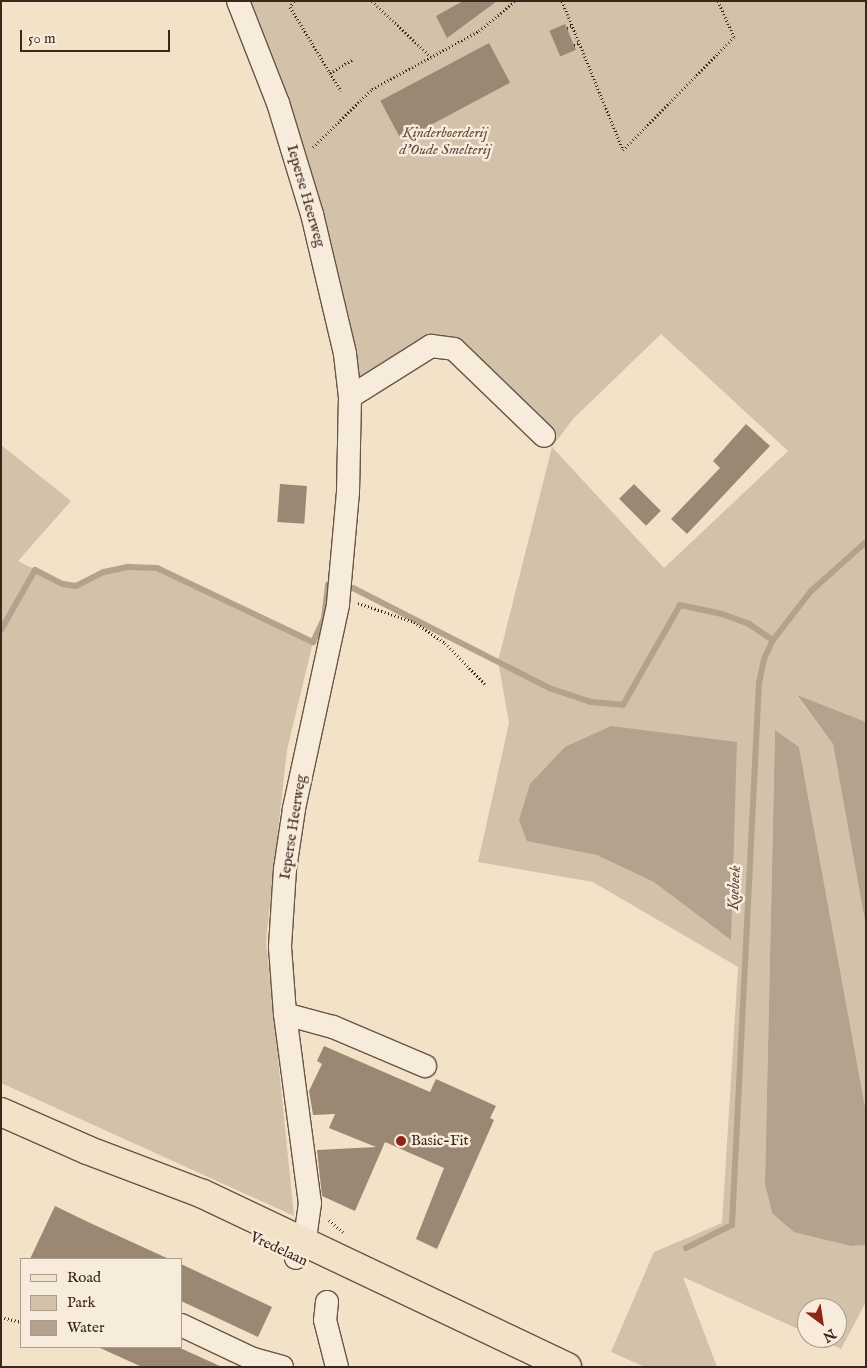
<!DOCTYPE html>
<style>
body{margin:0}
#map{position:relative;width:867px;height:1368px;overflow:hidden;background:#f2e2c7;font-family:"IM FELL English",serif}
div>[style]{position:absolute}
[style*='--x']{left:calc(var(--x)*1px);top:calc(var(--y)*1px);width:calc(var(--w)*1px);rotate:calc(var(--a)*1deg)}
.green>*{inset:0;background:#d3c2aa}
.water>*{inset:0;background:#b3a28d}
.stream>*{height:6px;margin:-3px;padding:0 3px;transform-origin:3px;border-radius:3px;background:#b3a28d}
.building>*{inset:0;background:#9a8874;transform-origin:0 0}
.path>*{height:3px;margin-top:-1.5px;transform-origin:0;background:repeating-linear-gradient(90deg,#3a261b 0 1px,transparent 0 3.5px)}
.roads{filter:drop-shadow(1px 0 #685546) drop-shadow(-1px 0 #685546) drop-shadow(0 1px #685546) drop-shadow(0 -1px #685546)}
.minor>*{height:22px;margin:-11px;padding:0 11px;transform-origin:11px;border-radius:11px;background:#f7ecdb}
.major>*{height:28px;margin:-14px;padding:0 14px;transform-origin:14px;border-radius:14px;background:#f2e2c7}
.dots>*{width:14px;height:14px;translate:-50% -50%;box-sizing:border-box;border:2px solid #f7ecdb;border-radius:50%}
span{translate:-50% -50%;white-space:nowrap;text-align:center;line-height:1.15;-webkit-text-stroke:5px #f7ecdb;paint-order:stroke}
.park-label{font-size:15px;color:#604d3f;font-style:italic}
.street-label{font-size:15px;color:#3a261b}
.poi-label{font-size:15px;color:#3a261b}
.left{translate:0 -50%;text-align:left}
.water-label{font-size:16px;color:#5e4b3d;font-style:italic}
.frame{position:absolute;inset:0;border:2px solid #3a261b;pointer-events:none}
.legend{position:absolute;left:20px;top:1258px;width:162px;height:90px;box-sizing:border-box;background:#f7ecdb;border:1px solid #ab9d8e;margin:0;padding:6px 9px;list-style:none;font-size:15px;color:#3a261b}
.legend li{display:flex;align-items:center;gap:10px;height:25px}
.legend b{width:25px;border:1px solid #ab9d8e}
.north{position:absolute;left:797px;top:1298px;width:50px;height:50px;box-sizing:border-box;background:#f7ecdb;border:1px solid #ab9d8e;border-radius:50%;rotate:149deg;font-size:14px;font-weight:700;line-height:20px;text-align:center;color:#3a261b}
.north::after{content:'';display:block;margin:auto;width:18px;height:22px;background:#8f2418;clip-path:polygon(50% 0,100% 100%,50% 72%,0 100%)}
.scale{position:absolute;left:20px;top:30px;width:150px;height:22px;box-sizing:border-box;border:2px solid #3a261b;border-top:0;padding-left:6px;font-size:15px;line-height:18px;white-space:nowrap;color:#3a261b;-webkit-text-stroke:4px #f7ecdb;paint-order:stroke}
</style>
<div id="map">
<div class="green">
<div style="clip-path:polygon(evenodd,247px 1px,866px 1px,866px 722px,797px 696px,833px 744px,866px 927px,866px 1112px,799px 747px,775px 730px,765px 1183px,851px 1246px,866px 1245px,866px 1302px,841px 1349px,818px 1338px,837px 1338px,837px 1308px,807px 1308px,807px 1333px,683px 1277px,717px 1367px,645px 1367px,611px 1352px,654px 1252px,722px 1223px,738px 967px,593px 882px,478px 862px,509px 723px,498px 661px,552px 447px,437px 333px,367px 379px,357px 378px,247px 1px,661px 334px,788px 451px,664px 568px,552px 447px,573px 419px,661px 334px)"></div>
<div style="clip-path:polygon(1px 445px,71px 501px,18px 561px,63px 584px,76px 586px,104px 572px,128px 567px,157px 568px,313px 642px,287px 750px,266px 940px,294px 1216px,1px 1083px)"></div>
</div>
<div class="water">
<div style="clip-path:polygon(797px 695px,866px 722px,866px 927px,833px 744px)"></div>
<div style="clip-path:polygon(611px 726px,737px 742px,731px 940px,654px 882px,597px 855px,527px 841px,519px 820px,530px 784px,565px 747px)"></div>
<div style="clip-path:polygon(775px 730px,799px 747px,866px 1112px,866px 1245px,851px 1246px,794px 1232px,772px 1213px,765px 1183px)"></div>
</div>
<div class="stream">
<div style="--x:353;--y:588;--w:220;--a:27"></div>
<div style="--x:549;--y:688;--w:44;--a:18.4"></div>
<div style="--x:591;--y:702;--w:32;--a:5"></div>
<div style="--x:623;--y:705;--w:115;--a:-60.3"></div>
<div style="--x:680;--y:605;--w:43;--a:12.1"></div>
<div style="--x:722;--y:614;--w:29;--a:20"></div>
<div style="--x:749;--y:624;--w:29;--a:34"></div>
<div style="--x:1;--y:630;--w:69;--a:-60.5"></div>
<div style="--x:35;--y:570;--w:31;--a:27"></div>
<div style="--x:63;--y:584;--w:13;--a:9"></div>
<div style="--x:76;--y:586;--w:31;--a:-27"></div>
<div style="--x:104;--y:572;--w:25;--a:-12"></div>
<div style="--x:128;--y:567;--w:29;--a:2"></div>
<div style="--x:157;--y:568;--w:173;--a:25.4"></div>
<div style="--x:313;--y:642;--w:26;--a:-65"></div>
<div style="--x:324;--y:618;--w:34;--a:-83"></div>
<div style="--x:686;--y:1248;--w:51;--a:-26.6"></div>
<div style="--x:732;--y:1225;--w:543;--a:-87.15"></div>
<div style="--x:759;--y:683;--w:25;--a:-78"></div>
<div style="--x:764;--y:659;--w:21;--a:-65"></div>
<div style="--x:773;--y:640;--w:62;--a:-52.2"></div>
<div style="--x:811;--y:591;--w:74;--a:-41.7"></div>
</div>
<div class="building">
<div style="clip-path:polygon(463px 1px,497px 1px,447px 38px,436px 16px)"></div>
<div style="left:565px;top:24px;width:28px;height:17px;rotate:67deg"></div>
<div style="left:489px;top:43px;width:45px;height:123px;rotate:62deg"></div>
<div style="clip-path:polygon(746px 424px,770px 446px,687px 534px,671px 519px,720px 468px,713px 461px)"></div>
<div style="left:280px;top:484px;width:27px;height:38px;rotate:4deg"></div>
<div style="left:634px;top:484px;width:38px;height:21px;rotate:45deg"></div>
<div style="clip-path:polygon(324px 1046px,430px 1092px,436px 1079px,496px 1106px,490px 1118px,494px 1120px,437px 1249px,416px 1239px,444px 1168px,385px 1142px,355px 1211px,322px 1196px,317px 1150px,376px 1147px,329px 1128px,335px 1114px,313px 1115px,309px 1091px,322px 1064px,317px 1061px)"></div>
<div style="clip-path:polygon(55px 1206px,88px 1222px,169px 1259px,30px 1259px)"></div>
<div style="clip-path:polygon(181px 1264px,272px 1307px,258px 1337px,181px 1301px)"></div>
<div style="clip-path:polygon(98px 1347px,178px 1347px,222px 1367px,142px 1367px)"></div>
</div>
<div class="path">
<div style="--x:294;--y:1;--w:7;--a:124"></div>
<div style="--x:290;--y:7;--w:98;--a:58.7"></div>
<div style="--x:372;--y:1;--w:81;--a:43.5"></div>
<div style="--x:562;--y:1;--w:161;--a:67.7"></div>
<div style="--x:623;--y:150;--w:158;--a:-45.5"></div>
<div style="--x:734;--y:37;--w:39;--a:-114"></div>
<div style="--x:567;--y:28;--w:5;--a:-22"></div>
<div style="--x:574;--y:45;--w:5;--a:-22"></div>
<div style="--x:330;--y:73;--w:27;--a:-31"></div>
<div style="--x:313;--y:147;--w:83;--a:-44.5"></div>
<div style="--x:372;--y:89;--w:122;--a:-28.5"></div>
<div style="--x:479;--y:31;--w:47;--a:-39.8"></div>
<div style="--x:358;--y:603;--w:59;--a:18.7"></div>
<div style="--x:414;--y:622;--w:37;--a:34"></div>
<div style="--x:445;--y:643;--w:57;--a:45.7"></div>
<div style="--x:329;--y:1220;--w:21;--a:41"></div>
<div style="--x:1;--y:1317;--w:21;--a:14"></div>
</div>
<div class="roads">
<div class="minor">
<div style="--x:238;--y:1;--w:110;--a:68.6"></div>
<div style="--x:278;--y:103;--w:116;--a:73"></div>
<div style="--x:312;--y:214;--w:144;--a:76.7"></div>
<div style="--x:345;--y:354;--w:43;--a:83.4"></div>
<div style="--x:350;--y:397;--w:95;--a:91.2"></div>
<div style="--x:348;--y:492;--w:113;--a:95.1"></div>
<div style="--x:338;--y:605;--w:209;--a:102.2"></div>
<div style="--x:294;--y:809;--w:61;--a:98.5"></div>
<div style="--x:285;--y:869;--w:78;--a:93.7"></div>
<div style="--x:280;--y:947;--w:67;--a:85.7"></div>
<div style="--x:285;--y:1014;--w:191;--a:82.5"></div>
<div style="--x:310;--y:1203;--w:37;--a:98"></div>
<div style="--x:305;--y:1240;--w:20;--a:117"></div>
<div style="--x:350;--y:397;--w:96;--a:-32.2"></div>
<div style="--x:431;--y:346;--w:23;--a:7"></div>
<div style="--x:454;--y:349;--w:125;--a:44"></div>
<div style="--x:285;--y:1014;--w:50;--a:15.2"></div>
<div style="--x:333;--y:1027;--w:100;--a:23"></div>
<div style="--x:327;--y:1302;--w:18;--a:96"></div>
<div style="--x:325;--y:1320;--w:49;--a:75.7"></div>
<div style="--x:181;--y:1325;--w:80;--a:25.3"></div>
<div style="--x:253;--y:1359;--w:30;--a:15"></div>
</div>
<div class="major">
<div style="--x:1;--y:1112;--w:94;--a:23.8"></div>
<div style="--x:87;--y:1150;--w:124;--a:20.8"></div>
<div style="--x:203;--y:1194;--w:403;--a:25.4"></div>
</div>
</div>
<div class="dots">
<div style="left:401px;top:1141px;background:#8f2418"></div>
</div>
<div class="park-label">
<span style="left:445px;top:141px">Kinderboerderij<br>d'Oude Smelterij</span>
</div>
<div class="street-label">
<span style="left:306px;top:196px;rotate:74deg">Ieperse Heerweg</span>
<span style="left:293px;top:827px;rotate:-81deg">Ieperse Heerweg</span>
<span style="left:279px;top:1249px;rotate:25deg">Vredelaan</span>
</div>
<div class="poi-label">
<span class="left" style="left:411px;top:1141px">Basic-Fit</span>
</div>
<div class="water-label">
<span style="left:735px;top:888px;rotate:-87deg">Koebeek</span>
</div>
<div class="frame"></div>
<ul class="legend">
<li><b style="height:6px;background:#f2e2c7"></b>Road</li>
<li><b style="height:14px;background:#d3c2aa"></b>Park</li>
<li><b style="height:14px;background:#b3a28d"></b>Water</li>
</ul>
<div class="north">N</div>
<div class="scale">50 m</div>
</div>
